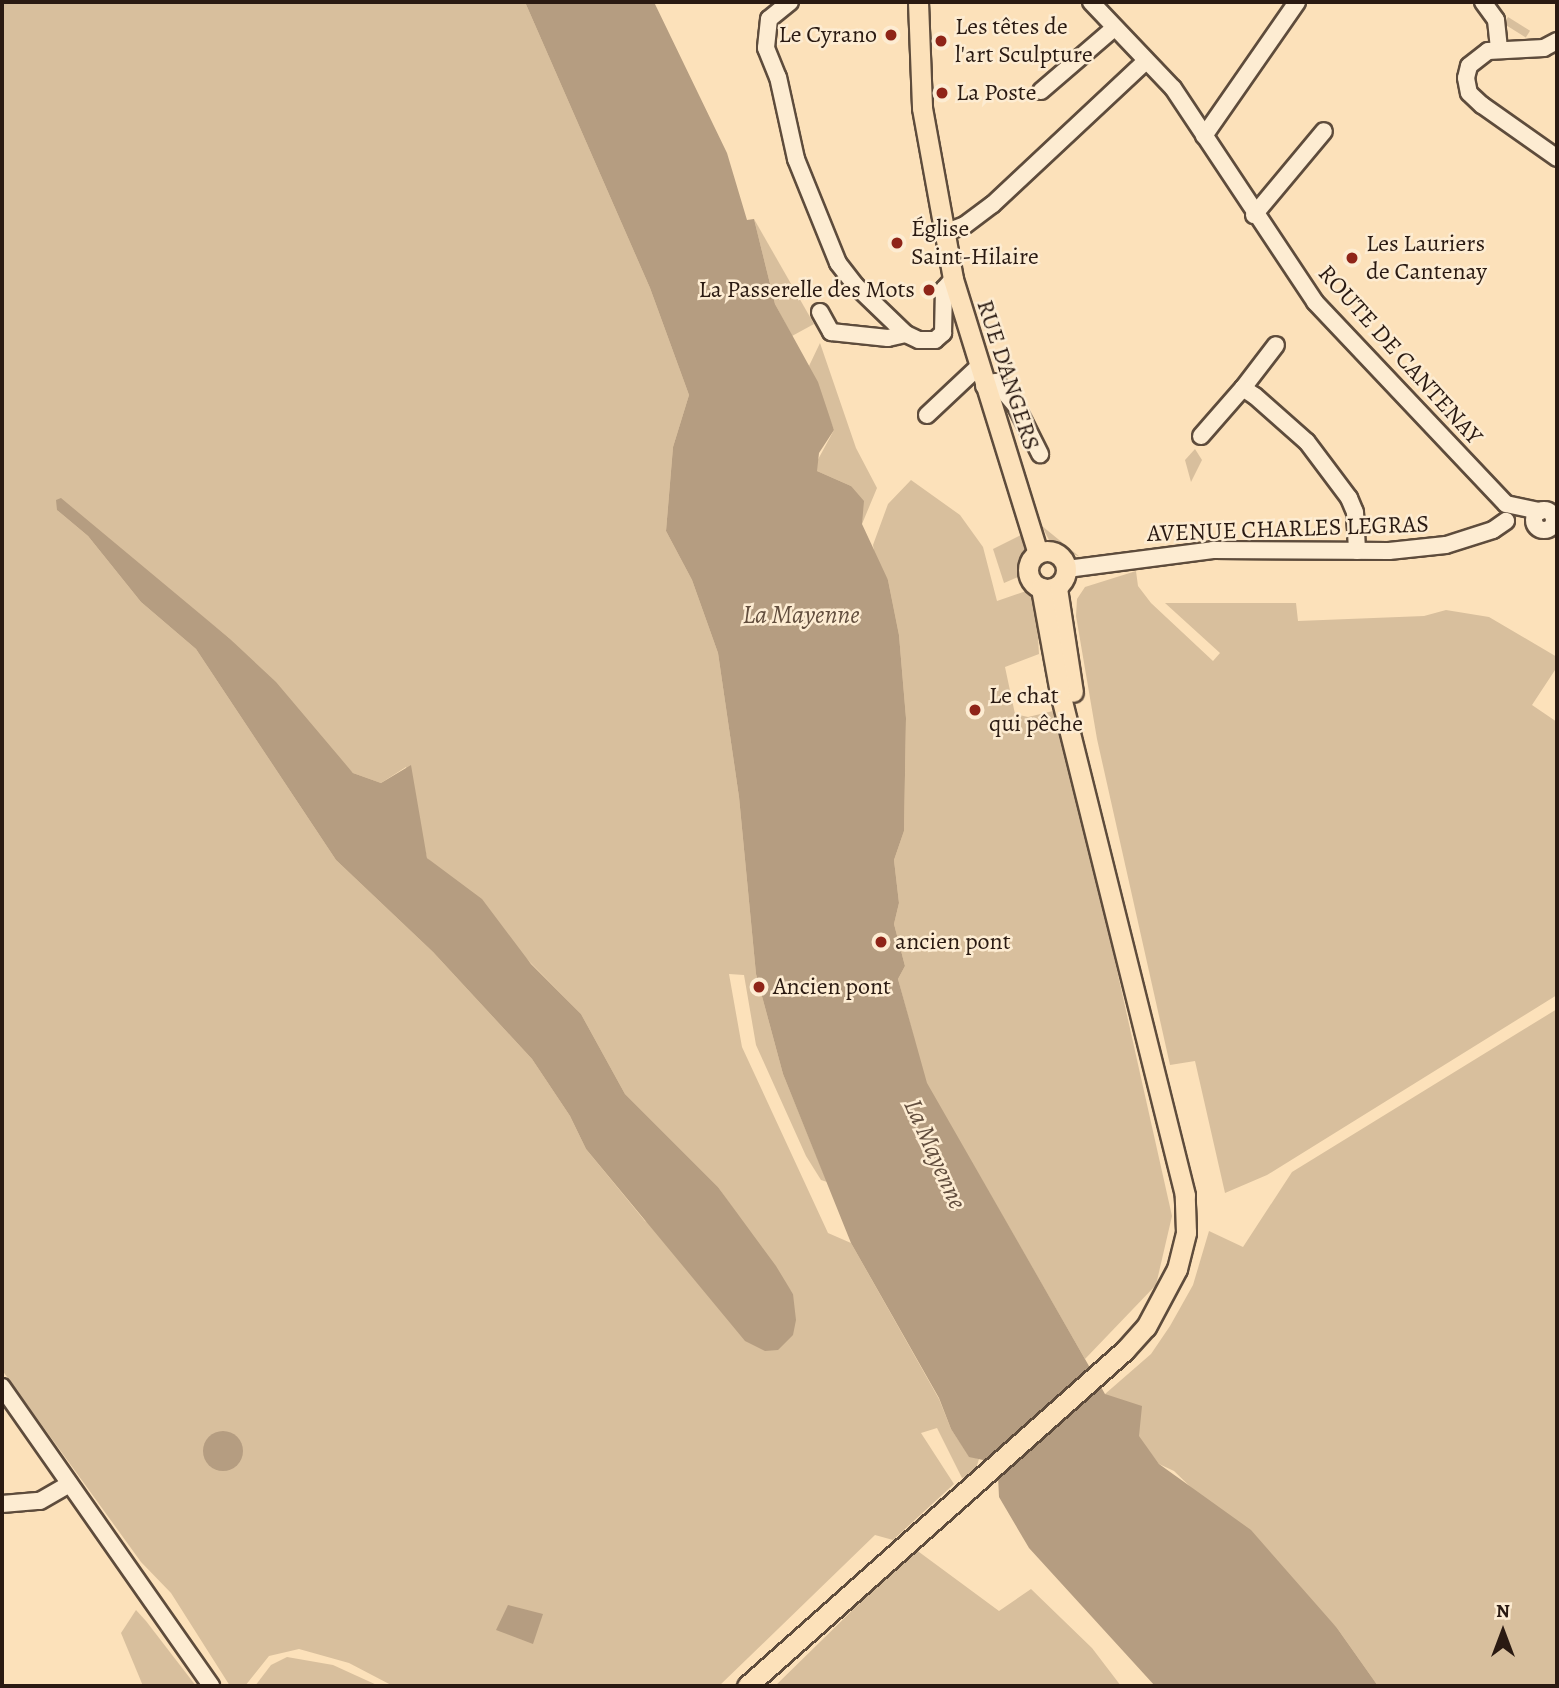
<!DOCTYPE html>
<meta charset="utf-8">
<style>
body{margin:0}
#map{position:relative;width:1559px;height:1688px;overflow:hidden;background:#fce1ba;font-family:Alegreya,serif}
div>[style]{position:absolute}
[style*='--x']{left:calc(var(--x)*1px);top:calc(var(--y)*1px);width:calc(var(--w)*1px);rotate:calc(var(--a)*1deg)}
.green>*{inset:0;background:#d8bf9d;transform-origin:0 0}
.water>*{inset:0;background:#b59d81}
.round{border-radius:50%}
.roads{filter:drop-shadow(2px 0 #5e4c3c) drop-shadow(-2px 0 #5e4c3c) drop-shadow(0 2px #5e4c3c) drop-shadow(0 -2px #5e4c3c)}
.minor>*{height:16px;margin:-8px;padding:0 8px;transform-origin:8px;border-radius:8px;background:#fdecd2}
.minor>.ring{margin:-8px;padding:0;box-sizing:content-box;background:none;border:16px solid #fdecd2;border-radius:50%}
.major>*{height:19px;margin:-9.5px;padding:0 9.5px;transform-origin:9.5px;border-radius:9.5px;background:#fce1ba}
.major>.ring{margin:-9.5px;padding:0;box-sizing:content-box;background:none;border:19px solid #fce1ba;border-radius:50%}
.dots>*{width:19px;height:19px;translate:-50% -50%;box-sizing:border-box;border:4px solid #fdecd2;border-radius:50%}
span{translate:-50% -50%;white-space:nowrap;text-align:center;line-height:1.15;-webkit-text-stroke:5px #fdecd2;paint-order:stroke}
.poi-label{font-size:24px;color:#2a1a12}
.left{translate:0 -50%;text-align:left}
.right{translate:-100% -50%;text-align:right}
.street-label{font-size:24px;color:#2a1a12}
.water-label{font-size:26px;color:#624e3e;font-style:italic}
.frame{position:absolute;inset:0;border:4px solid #2a1a12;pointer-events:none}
.north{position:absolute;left:1468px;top:1597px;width:70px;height:70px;-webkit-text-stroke:5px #fdecd2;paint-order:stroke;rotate:0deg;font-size:19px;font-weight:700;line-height:28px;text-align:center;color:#2a1a12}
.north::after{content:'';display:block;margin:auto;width:24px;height:32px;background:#2a1a12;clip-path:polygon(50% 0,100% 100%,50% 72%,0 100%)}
</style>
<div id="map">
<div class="green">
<div style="clip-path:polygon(evenodd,2px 2px,525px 2px,650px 288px,689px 395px,673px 447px,666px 531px,692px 580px,718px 653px,739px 797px,756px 974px,783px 1074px,827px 1182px,821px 1180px,806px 1156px,756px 1045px,744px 975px,729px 974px,742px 1047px,828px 1233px,851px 1243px,939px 1399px,951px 1429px,969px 1456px,979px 1459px,975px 1472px,962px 1478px,937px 1428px,921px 1433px,954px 1484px,893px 1540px,875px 1535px,719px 1686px,393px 1686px,349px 1663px,299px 1649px,269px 1656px,245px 1686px,230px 1686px,171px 1593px,141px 1562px,2px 1370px,2px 2px,57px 510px,131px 559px,229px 638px,353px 773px,381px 783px,406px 767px,427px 858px,581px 1014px,625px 1094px,718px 1187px,793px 1294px,645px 1221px,586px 1149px,570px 1116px,532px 1059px,433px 952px,336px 860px,196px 649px,141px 602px,88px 536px,57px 510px)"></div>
<div style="left:1508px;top:17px;width:26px;height:8px;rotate:32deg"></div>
<div style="clip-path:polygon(754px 219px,814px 324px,792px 336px,775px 304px)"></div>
<div style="clip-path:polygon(820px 343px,856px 448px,877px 488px,862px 524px,851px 486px,817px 471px,815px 465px,834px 430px,809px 366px)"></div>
<div style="clip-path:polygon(1195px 449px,1202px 460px,1191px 482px,1185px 460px)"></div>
<div style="clip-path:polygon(911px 480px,960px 515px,983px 547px,997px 601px,1029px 590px,1036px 605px,1039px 654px,1005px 667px,1015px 714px,1028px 717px,1053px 711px,1062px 725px,1172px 1216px,1156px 1285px,1085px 1359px,926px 1083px,898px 979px,905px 966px,894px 924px,899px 903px,894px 860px,904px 831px,906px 718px,899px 635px,888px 580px,876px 563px,873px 545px,888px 504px)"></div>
<div style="clip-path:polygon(1042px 526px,1080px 557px,1051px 544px)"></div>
<div style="clip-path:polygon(1025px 533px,1023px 575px,1004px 583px,993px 549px)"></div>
<div style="clip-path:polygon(1136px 571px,1138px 586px,1151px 603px,1213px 661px,1220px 653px,1165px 603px,1296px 603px,1298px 621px,1424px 616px,1446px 610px,1489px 617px,1557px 657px,1557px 667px,1532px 705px,1557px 722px,1557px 995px,1267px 1175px,1225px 1193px,1195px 1061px,1170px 1065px,1097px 739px,1076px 616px,1077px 599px,1085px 587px)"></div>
<div style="clip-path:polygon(1557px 1009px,1557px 1686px,1378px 1686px,1337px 1628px,1174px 1471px,1159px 1464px,1105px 1394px,1151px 1354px,1170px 1326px,1193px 1285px,1209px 1231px,1243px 1247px,1292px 1172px)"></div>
<div style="clip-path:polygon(915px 1549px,999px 1611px,1031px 1589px,1092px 1648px,1121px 1686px,775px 1686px)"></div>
<div style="clip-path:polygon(136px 1610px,146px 1621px,196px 1686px,143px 1686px,121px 1633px)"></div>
<div style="clip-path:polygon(287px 1657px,333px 1665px,379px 1686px,255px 1686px,271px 1665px)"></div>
</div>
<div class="water">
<div style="clip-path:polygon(525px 2px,654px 2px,727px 153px,747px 220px,754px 219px,775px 304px,818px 382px,834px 430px,819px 453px,817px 471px,851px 486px,864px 501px,862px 524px,888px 580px,899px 635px,906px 718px,904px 831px,894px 860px,899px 903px,894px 924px,905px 966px,898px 979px,927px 1083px,1105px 1394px,1142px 1406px,1139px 1436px,1159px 1464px,1251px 1530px,1337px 1628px,1378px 1686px,1155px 1686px,1029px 1548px,999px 1497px,998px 1476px,983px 1460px,969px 1457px,951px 1429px,939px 1398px,851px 1243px,783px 1074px,756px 974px,739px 797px,718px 653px,692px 580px,666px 531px,673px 447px,689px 395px,650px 288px)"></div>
<div style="clip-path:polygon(61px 498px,229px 638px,276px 682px,353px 773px,381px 783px,411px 765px,427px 858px,482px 899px,531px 964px,581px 1014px,625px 1094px,718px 1187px,776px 1266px,793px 1294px,796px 1320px,793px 1335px,778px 1350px,765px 1351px,745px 1341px,586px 1149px,570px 1116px,532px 1059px,433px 952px,336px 860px,196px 649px,141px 602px,88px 536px,57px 510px,56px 500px)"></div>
<div class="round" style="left:203px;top:1431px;width:40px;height:40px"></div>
<div style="clip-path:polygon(508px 1605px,543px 1614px,533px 1644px,496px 1630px)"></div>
</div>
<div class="roads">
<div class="minor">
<div style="--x:790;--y:2;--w:27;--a:141"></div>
<div style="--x:769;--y:19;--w:29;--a:96"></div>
<div style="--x:766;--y:48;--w:31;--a:68"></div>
<div style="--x:778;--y:77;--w:84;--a:77.6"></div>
<div style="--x:796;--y:159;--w:112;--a:68"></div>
<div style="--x:838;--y:263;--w:28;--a:52"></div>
<div style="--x:855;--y:285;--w:71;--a:43.9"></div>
<div style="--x:906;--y:334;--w:14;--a:25"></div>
<div style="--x:919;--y:340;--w:16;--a:0"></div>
<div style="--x:935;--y:340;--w:11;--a:-41"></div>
<div style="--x:943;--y:333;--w:44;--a:-88.7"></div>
<div style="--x:944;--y:289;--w:13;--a:-48"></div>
<div style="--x:1091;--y:2;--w:119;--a:46.4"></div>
<div style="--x:1173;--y:88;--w:257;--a:56.4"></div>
<div style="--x:1315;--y:302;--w:278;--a:46.6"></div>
<div style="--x:1483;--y:2;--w:22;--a:54"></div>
<div style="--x:1496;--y:20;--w:27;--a:84"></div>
<div style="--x:1557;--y:41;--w:15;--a:152"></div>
<div style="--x:1544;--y:48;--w:56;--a:176.9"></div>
<div style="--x:1488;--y:51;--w:24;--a:142"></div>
<div style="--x:1469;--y:66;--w:12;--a:104"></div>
<div style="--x:1466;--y:78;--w:15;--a:79"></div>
<div style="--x:1469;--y:93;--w:18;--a:43"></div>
<div style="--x:1482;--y:105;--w:92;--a:35.2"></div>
<div style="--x:1041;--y:91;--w:95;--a:-40.7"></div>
<div style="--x:1204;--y:136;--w:163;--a:-55.2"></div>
<div style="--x:1254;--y:215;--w:109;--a:-50.2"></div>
<div style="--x:944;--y:233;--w:22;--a:-21"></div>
<div style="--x:965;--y:225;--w:34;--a:-37"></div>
<div style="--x:992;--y:205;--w:208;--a:-43.1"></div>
<div style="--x:820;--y:312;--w:23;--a:61"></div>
<div style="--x:831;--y:332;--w:57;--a:6"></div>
<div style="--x:888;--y:338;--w:18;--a:-13"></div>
<div style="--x:984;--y:386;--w:13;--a:-18"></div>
<div style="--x:996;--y:382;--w:31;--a:50"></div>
<div style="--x:1016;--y:406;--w:54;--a:63.4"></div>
<div style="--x:1243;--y:388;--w:54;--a:-52.5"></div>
<div style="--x:927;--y:415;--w:69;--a:-43.2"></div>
<div style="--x:1201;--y:436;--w:64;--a:-48.8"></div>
<div style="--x:1243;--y:388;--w:14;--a:34"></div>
<div style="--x:1255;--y:396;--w:69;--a:41.5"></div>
<div style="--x:1307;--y:442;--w:70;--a:53.1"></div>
<div style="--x:1349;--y:498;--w:15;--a:67"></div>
<div style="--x:1355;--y:512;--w:39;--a:87"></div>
<div style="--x:1506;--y:504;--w:35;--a:12"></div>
<div class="ring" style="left:1534px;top:510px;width:4px;height:4px"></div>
<div style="--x:1067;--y:569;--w:147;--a:-7.4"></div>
<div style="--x:1213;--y:550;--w:176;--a:0.3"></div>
<div style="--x:1389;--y:551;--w:57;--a:-6"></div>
<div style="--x:1446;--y:545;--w:49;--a:-17.7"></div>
<div style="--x:1493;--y:530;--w:16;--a:-35"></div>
<div style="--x:2;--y:1387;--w:365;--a:55"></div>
<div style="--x:2;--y:1504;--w:38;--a:-5"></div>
<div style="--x:40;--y:1501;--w:34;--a:-30"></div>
</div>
<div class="major">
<div style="--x:918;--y:2;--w:106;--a:87.8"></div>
<div style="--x:922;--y:108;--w:174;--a:79.7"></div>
<div style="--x:953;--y:279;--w:287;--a:72.8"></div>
<div class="ring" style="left:1028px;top:551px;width:19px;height:19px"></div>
<div style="--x:1057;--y:588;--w:105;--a:81.3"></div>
<div style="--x:747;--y:1686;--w:506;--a:-41.63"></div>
<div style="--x:1125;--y:1350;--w:31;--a:-48"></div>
<div style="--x:1146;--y:1327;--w:66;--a:-61.9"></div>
<div style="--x:1177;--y:1269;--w:38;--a:-76"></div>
<div style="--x:1186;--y:1232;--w:37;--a:-92"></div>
<div style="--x:1185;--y:1195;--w:517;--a:-103.98"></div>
<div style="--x:1060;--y:693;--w:107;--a:-100.3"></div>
</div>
</div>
<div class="dots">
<div style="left:891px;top:35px;background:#8f2418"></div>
<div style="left:941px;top:41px;background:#8f2418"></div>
<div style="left:942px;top:93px;background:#8f2418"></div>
<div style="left:897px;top:243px;background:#8f2418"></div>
<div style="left:1352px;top:258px;background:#8f2418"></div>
<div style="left:929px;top:290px;background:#8f2418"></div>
<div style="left:975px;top:710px;background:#8f2418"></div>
<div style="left:881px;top:942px;background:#8f2418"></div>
<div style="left:759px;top:987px;background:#8f2418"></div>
</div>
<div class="poi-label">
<span class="left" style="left:955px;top:41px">Les têtes de<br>l'art Sculpture</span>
<span class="right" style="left:877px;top:35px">Le Cyrano</span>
<span class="left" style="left:956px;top:93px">La Poste</span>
<span class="left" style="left:911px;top:243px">Église<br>Saint-Hilaire</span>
<span class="left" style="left:1366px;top:258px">Les Lauriers<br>de Cantenay</span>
<span class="right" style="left:915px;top:290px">La Passerelle des Mots</span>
<span class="left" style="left:989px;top:710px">Le chat<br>qui pêche</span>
<span class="left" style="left:895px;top:942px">ancien pont</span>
<span class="left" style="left:773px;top:987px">Ancien pont</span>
</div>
<div class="street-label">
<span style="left:1400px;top:355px;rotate:48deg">ROUTE DE CANTENAY</span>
<span style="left:1008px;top:375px;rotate:72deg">RUE D'ANGERS</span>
<span style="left:1288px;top:529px;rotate:-2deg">AVENUE CHARLES LEGRAS</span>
</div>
<div class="water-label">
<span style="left:801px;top:615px">La Mayenne</span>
<span style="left:935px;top:1154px;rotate:66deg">La Mayenne</span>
</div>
<div class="frame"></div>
<div class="north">N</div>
</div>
